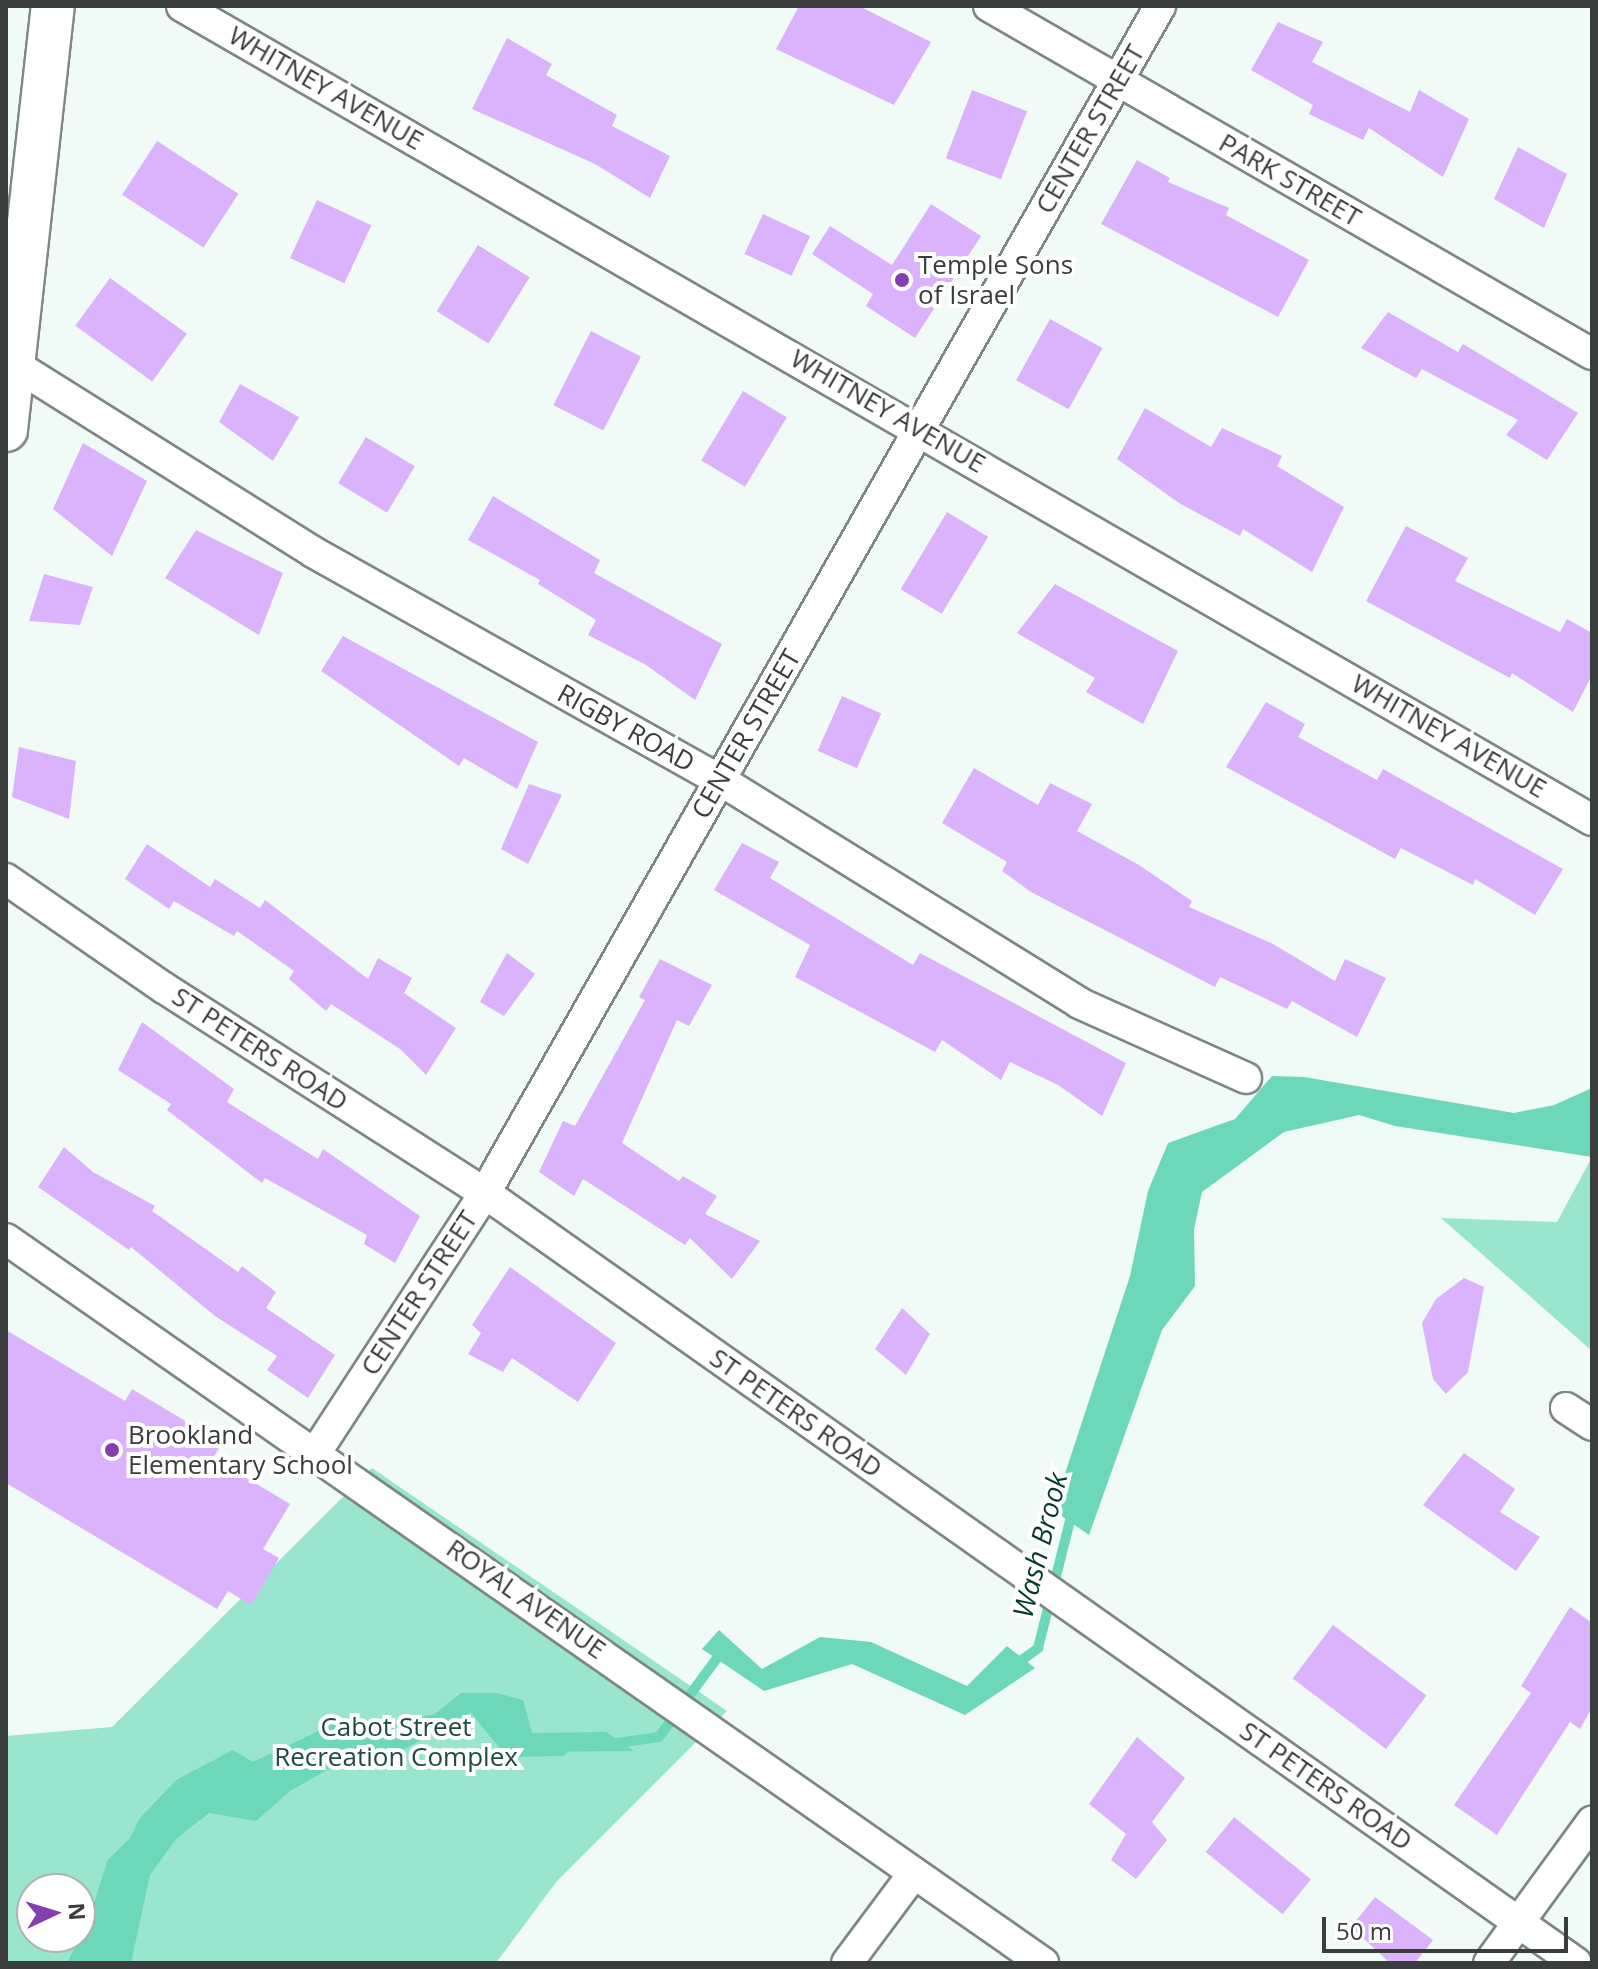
<!DOCTYPE html>
<style>
body{margin:0}
#map{position:relative;width:1598px;height:1969px;overflow:hidden;background:#f0fbf7;font-family:"Open Sans",sans-serif}
div>[style]{position:absolute}
[style*='--x']{left:calc(var(--x)*1px);top:calc(var(--y)*1px);width:calc(var(--w)*1px);rotate:calc(var(--a)*1deg)}
.green>*{inset:0;background:#99e5ce}
.water>*{inset:0;background:#6dd7ba}
.stream>*{height:10px;margin:-5px;padding:0 5px;transform-origin:5px;border-radius:5px;background:#6dd7ba}
.building>*{inset:0;background:#dab3fc;transform-origin:0 0}
.roads{filter:drop-shadow(2px 0 #7d8784) drop-shadow(-2px 0 #7d8784) drop-shadow(0 2px #7d8784) drop-shadow(0 -2px #7d8784)}
.minor>*{height:30px;margin:-15px;padding:0 15px;transform-origin:15px;border-radius:15px;background:#fff}
.secondary>*{height:42px;margin:-21px;padding:0 21px;transform-origin:21px;border-radius:21px;background:#fff}
.dots>*{width:22px;height:22px;translate:-50% -50%;box-sizing:border-box;border:4px solid #fff;border-radius:50%}
span{translate:-50% -50%;white-space:nowrap;text-align:center;line-height:1.15;-webkit-text-stroke:8px #fff;paint-order:stroke}
.street-label{font-size:26px;color:#393d3b}
.poi-label{font-size:26px;color:#393d3b}
.left{translate:0 -50%;text-align:left}
.park-label{font-size:26px;color:#1d4c3f}
.water-label{font-size:28px;color:#06392d;font-style:italic}
.frame{position:absolute;inset:0;border:8px solid #393d3b;pointer-events:none}
.north{position:absolute;left:16px;top:1873px;width:80px;height:80px;box-sizing:border-box;background:#fff;border:2px solid #b0b1b1;border-radius:50%;rotate:86deg;font-size:22px;font-weight:700;line-height:32px;text-align:center;color:#393d3b}
.north::after{content:'';display:block;margin:auto;width:28px;height:36px;background:#833eb2;clip-path:polygon(50% 0,100% 100%,50% 72%,0 100%)}
.scale{position:absolute;left:1322px;top:1917px;width:246px;height:36px;box-sizing:border-box;border:4px solid #393d3b;border-top:0;padding-left:10px;font-size:24px;line-height:28px;white-space:nowrap;color:#393d3b;-webkit-text-stroke:6px #fff;paint-order:stroke}
</style>
<div id="map">
<div class="green">
<div style="clip-path:polygon(1592px 1157px,1592px 1351px,1441px 1218px,1557px 1222px)"></div>
<div style="clip-path:polygon(evenodd,372px 1468px,727px 1711px,557px 1881px,496px 1963px,6px 1963px,6px 1736px,112px 1727px,372px 1468px,32px 1889px,80px 1889px,80px 1937px,32px 1937px,32px 1889px)"></div>
</div>
<div class="water">
<div style="clip-path:polygon(1272px 1076px,1304px 1077px,1514px 1113px,1554px 1105px,1592px 1088px,1592px 1157px,1395px 1126px,1359px 1115px,1284px 1132px,1202px 1192px,1194px 1229px,1195px 1286px,1162px 1330px,1089px 1535px,1053px 1510px,1130px 1276px,1148px 1191px,1168px 1143px,1235px 1119px)"></div>
<div style="clip-path:polygon(719px 1630px,762px 1669px,820px 1637px,871px 1642px,967px 1686px,1007px 1646px,1035px 1668px,965px 1715px,852px 1664px,764px 1691px,702px 1649px)"></div>
<div style="clip-path:polygon(461px 1693px,497px 1693px,523px 1700px,532px 1733px,606px 1732px,634px 1751px,509px 1752px,472px 1706px,396px 1748px,334px 1766px,290px 1791px,256px 1821px,209px 1813px,176px 1839px,150px 1875px,131px 1963px,67px 1963px,140px 1818px,176px 1780px,233px 1750px,253px 1762px,344px 1719px,382px 1726px,435px 1714px)"></div>
</div>
<div class="stream">
<div style="--x:1015;--y:1665;--w:29;--a:-36"></div>
<div style="--x:1038;--y:1648;--w:143;--a:-75.9"></div>
<div style="--x:610;--y:1744;--w:49;--a:-8.1"></div>
<div style="--x:659;--y:1737;--w:108;--a:-53.7"></div>
<div style="--x:383;--y:1749;--w:13;--a:-4"></div>
<div style="--x:396;--y:1748;--w:87;--a:-28.9"></div>
<div style="--x:472;--y:1706;--w:59;--a:51.2"></div>
<div style="--x:509;--y:1752;--w:53;--a:-1.1"></div>
<div style="--x:99;--y:1904;--w:43;--a:-72.4"></div>
<div style="--x:112;--y:1863;--w:25;--a:-45"></div>
</div>
<div class="building">
<div style="clip-path:polygon(799px 6px,859px 6px,931px 42px,894px 105px,776px 49px)"></div>
<div style="clip-path:polygon(1278px 22px,1323px 42px,1312px 62px,1410px 112px,1419px 90px,1469px 119px,1443px 177px,1369px 128px,1363px 140px,1309px 114px,1313px 105px,1251px 70px)"></div>
<div style="clip-path:polygon(507px 38px,552px 64px,546px 75px,617px 115px,612px 126px,670px 156px,650px 198px,595px 164px,472px 109px)"></div>
<div style="left:972px;top:90px;width:59px;height:73px;rotate:21deg"></div>
<div style="left:157px;top:141px;width:97px;height:64px;rotate:33deg"></div>
<div style="clip-path:polygon(1518px 147px,1567px 174px,1544px 228px,1494px 199px)"></div>
<div style="clip-path:polygon(1137px 160px,1170px 178px,1168px 182px,1229px 208px,1226px 215px,1309px 260px,1278px 317px,1101px 224px)"></div>
<div style="left:317px;top:200px;width:60px;height:64px;rotate:25deg"></div>
<div style="clip-path:polygon(931px 204px,981px 236px,915px 338px,866px 306px,873px 294px,812px 254px,830px 226px,892px 265px)"></div>
<div style="left:763px;top:214px;width:52px;height:44px;rotate:25deg"></div>
<div style="left:478px;top:245px;width:61px;height:78px;rotate:32deg"></div>
<div style="left:110px;top:278px;width:95px;height:59px;rotate:36deg"></div>
<div style="clip-path:polygon(1388px 312px,1458px 352px,1463px 344px,1578px 413px,1547px 460px,1506px 435px,1518px 420px,1422px 369px,1416px 378px,1361px 348px)"></div>
<div style="left:1050px;top:319px;width:60px;height:70px;rotate:29deg"></div>
<div style="left:591px;top:331px;width:56px;height:83px;rotate:27deg"></div>
<div style="clip-path:polygon(240px 384px,299px 417px,273px 461px,219px 422px)"></div>
<div style="left:743px;top:391px;width:51px;height:81px;rotate:31deg"></div>
<div style="clip-path:polygon(1145px 408px,1211px 447px,1222px 428px,1282px 456px,1277px 466px,1344px 507px,1312px 572px,1243px 529px,1240px 536px,1179px 503px,1117px 459px)"></div>
<div style="left:366px;top:437px;width:57px;height:54px;rotate:31deg"></div>
<div style="clip-path:polygon(83px 443px,147px 481px,112px 556px,53px 509px)"></div>
<div style="clip-path:polygon(493px 496px,600px 560px,594px 573px,722px 644px,695px 700px,646px 665px,588px 635px,596px 620px,538px 584px,540px 580px,468px 540px)"></div>
<div style="left:947px;top:512px;width:48px;height:90px;rotate:31deg"></div>
<div style="clip-path:polygon(1406px 526px,1468px 558px,1455px 581px,1560px 632px,1567px 619px,1592px 633px,1592px 675px,1573px 712px,1512px 673px,1510px 678px,1366px 601px)"></div>
<div style="clip-path:polygon(196px 530px,283px 573px,259px 635px,165px 578px)"></div>
<div style="clip-path:polygon(44px 574px,93px 587px,80px 625px,29px 621px)"></div>
<div style="clip-path:polygon(1055px 584px,1178px 651px,1143px 724px,1086px 692px,1095px 678px,1017px 633px)"></div>
<div style="clip-path:polygon(343px 636px,538px 742px,517px 789px,464px 758px,459px 766px,321px 671px)"></div>
<div style="left:842px;top:696px;width:43px;height:60px;rotate:24deg"></div>
<div style="clip-path:polygon(1266px 702px,1305px 724px,1298px 737px,1377px 780px,1383px 769px,1563px 869px,1535px 915px,1475px 879px,1473px 885px,1401px 848px,1395px 859px,1226px 767px)"></div>
<div style="clip-path:polygon(19px 747px,76px 761px,69px 819px,12px 797px)"></div>
<div style="clip-path:polygon(974px 768px,1038px 805px,1050px 783px,1092px 804px,1077px 831px,1139px 865px,1192px 901px,1189px 907px,1273px 944px,1335px 981px,1345px 959px,1386px 978px,1357px 1037px,1292px 1001px,1287px 1009px,1220px 977px,1215px 987px,1031px 892px,1002px 871px,1007px 862px,942px 823px)"></div>
<div style="clip-path:polygon(529px 784px,562px 795px,528px 864px,501px 849px)"></div>
<div style="clip-path:polygon(742px 843px,779px 862px,770px 878px,913px 965px,920px 953px,1126px 1063px,1102px 1116px,1058px 1085px,1010px 1062px,1001px 1080px,942px 1040px,935px 1052px,795px 977px,810px 945px,714px 890px)"></div>
<div style="clip-path:polygon(147px 844px,210px 887px,215px 879px,260px 908px,265px 900px,368px 979px,378px 958px,412px 978px,404px 993px,456px 1028px,426px 1075px,400px 1049px,331px 1004px,326px 1011px,289px 979px,294px 971px,237px 931px,234px 936px,174px 901px,169px 909px,125px 879px)"></div>
<div style="clip-path:polygon(507px 953px,535px 974px,504px 1016px,480px 1002px)"></div>
<div style="clip-path:polygon(660px 959px,712px 985px,689px 1026px,677px 1020px,622px 1143px,679px 1181px,683px 1176px,717px 1196px,705px 1214px,760px 1241px,732px 1279px,690px 1238px,685px 1245px,583px 1179px,574px 1196px,539px 1172px,563px 1121px,575px 1126px,645px 1000px,639px 997px)"></div>
<div style="clip-path:polygon(142px 1022px,234px 1089px,227px 1102px,318px 1159px,323px 1149px,420px 1216px,395px 1263px,364px 1244px,367px 1235px,265px 1178px,262px 1183px,167px 1110px,171px 1104px,118px 1070px)"></div>
<div style="clip-path:polygon(64px 1147px,93px 1172px,155px 1206px,152px 1211px,238px 1272px,242px 1266px,276px 1292px,266px 1308px,335px 1355px,308px 1398px,267px 1370px,277px 1356px,215px 1316px,131px 1247px,129px 1250px,38px 1187px)"></div>
<div style="clip-path:polygon(510px 1267px,616px 1343px,578px 1402px,512px 1358px,503px 1372px,468px 1354px,481px 1333px,472px 1325px)"></div>
<div style="clip-path:polygon(1464px 1278px,1484px 1287px,1468px 1372px,1446px 1394px,1433px 1379px,1422px 1323px,1436px 1299px)"></div>
<div style="clip-path:polygon(902px 1308px,930px 1334px,906px 1375px,875px 1349px)"></div>
<div style="clip-path:polygon(6px 1330px,125px 1401px,132px 1389px,222px 1443px,213px 1458px,290px 1504px,263px 1549px,279px 1558px,251px 1605px,228px 1591px,217px 1609px,6px 1483px)"></div>
<div style="clip-path:polygon(1464px 1453px,1515px 1489px,1500px 1512px,1540px 1537px,1516px 1571px,1423px 1505px)"></div>
<div style="clip-path:polygon(1570px 1607px,1592px 1623px,1592px 1708px,1580px 1729px,1570px 1722px,1497px 1835px,1454px 1805px,1531px 1693px,1521px 1686px)"></div>
<div style="left:1333px;top:1625px;width:117px;height:67px;rotate:37deg"></div>
<div style="clip-path:polygon(1137px 1737px,1185px 1778px,1152px 1822px,1167px 1840px,1136px 1879px,1111px 1860px,1126px 1834px,1089px 1804px)"></div>
<div style="left:1234px;top:1817px;width:99px;height:45px;rotate:39deg"></div>
<div style="clip-path:polygon(1375px 1897px,1433px 1940px,1415px 1963px,1390px 1963px,1351px 1927px)"></div>
</div>
<div class="roads">
<div class="minor">
<div style="--x:182;--y:6;--w:1628;--a:30"></div>
<div style="--x:989;--y:6;--w:696;--a:29.99"></div>
<div style="--x:12;--y:363;--w:355;--a:32.1"></div>
<div style="--x:313;--y:552;--w:467;--a:29.3"></div>
<div style="--x:720;--y:780;--w:423;--a:31.8"></div>
<div style="--x:1079;--y:1003;--w:183;--a:24.2"></div>
<div style="--x:6;--y:879;--w:192;--a:34.6"></div>
<div style="--x:164;--y:988;--w:381;--a:32.6"></div>
<div style="--x:485;--y:1193;--w:1335;--a:35.21"></div>
<div style="--x:6;--y:1239;--w:1265;--a:34.92"></div>
<div style="--x:1566;--y:1408;--w:31;--a:33"></div>
<div style="--x:316;--y:1452;--w:309;--a:-56.9"></div>
<div style="--x:485;--y:1193;--w:1366;--a:-60.37"></div>
<div style="--x:847;--y:1963;--w:112;--a:-53.3"></div>
<div style="--x:1489;--y:1963;--w:175;--a:-53.9"></div>
</div>
<div class="secondary">
<div style="--x:6;--y:430;--w:427;--a:-83.7"></div>
</div>
</div>
<div class="dots">
<div style="left:902px;top:280px;background:#833eb2"></div>
<div style="left:112px;top:1450px;background:#833eb2"></div>
</div>
<div class="street-label">
<span style="left:326px;top:88px;rotate:30deg">WHITNEY AVENUE</span>
<span style="left:1090px;top:129px;rotate:-60deg">CENTER STREET</span>
<span style="left:1290px;top:180px;rotate:30deg">PARK STREET</span>
<span style="left:888px;top:411px;rotate:30deg">WHITNEY AVENUE</span>
<span style="left:626px;top:728px;rotate:29deg">RIGBY ROAD</span>
<span style="left:746px;top:734px;rotate:-60deg">CENTER STREET</span>
<span style="left:1449px;top:736px;rotate:30deg">WHITNEY AVENUE</span>
<span style="left:260px;top:1049px;rotate:33deg">ST PETERS ROAD</span>
<span style="left:419px;top:1293px;rotate:-57deg">CENTER STREET</span>
<span style="left:796px;top:1413px;rotate:35deg">ST PETERS ROAD</span>
<span style="left:526px;top:1599px;rotate:35deg">ROYAL AVENUE</span>
<span style="left:1326px;top:1786px;rotate:35deg">ST PETERS ROAD</span>
</div>
<div class="poi-label">
<span class="left" style="left:918px;top:280px">Temple Sons<br>of Israel</span>
<span class="left" style="left:128px;top:1450px">Brookland<br>Elementary School</span>
</div>
<div class="park-label">
<span style="left:396px;top:1742px">Cabot Street<br>Recreation Complex</span>
</div>
<div class="water-label">
<span style="left:1039px;top:1545px;rotate:-76deg">Wash Brook</span>
</div>
<div class="frame"></div>
<div class="north">N</div>
<div class="scale">50 m</div>
</div>
